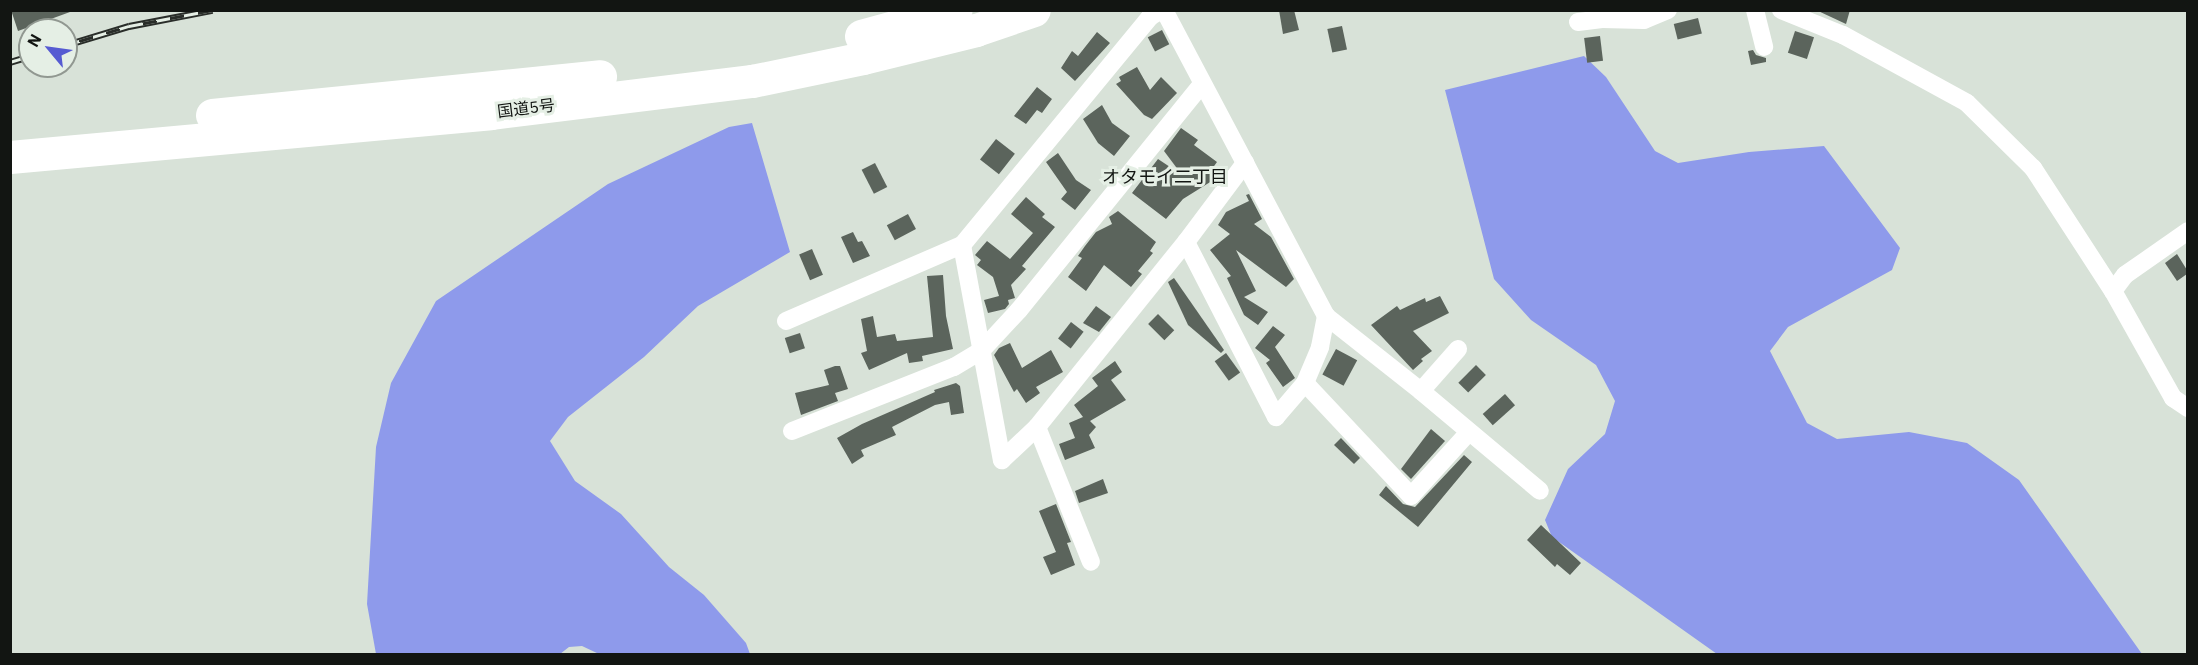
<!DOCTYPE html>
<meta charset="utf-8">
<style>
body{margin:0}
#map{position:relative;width:2198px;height:665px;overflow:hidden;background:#d8e2d8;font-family:"IBM Plex Sans","Noto Sans JP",sans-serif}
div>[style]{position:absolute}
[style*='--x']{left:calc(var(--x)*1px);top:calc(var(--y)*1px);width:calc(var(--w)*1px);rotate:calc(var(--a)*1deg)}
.forest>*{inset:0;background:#8e9aeb}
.building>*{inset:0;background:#5b645c;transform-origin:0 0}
.street>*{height:18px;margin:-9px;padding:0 9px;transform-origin:9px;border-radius:9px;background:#fff}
.highway>*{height:33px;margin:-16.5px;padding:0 16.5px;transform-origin:16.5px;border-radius:16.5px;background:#fff}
.rail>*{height:7px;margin-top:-3.5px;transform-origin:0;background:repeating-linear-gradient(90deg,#e5efe5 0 14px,#292d29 0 28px);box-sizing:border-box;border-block:2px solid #292d29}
span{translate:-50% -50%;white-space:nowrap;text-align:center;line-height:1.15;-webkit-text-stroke:6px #e5efe5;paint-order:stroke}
.street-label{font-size:16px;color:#121512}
.neighbourhood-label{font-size:18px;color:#121512}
.frame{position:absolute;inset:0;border:12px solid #121512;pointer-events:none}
.north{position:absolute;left:18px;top:18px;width:60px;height:60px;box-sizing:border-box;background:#e5efe5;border:2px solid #919891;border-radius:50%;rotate:299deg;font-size:16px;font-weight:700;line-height:24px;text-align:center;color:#121512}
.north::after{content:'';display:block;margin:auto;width:21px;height:27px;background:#565bd2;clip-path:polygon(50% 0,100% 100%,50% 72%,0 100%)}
</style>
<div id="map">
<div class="forest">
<div style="clip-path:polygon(1584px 56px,1606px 77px,1655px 151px,1678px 163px,1749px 152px,1824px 146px,1900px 248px,1892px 270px,1788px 327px,1770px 351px,1807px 423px,1837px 439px,1909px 432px,1967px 443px,2019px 480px,2142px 654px,1717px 654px,1552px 537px,1545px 520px,1568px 469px,1605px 434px,1615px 401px,1596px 365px,1531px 320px,1494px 279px,1445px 90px)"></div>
<div style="clip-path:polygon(752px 123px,790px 252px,698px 306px,644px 357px,568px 417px,550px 441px,575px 481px,621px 514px,669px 567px,704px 595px,746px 643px,750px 654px,599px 654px,582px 646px,569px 647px,560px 654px,376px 654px,367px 604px,376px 447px,391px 383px,436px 301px,608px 184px,729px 127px)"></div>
</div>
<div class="building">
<div style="clip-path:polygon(11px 10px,70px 10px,70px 12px,18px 31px)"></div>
<div style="clip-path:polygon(1279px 10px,1294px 10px,1299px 30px,1283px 34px)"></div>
<div style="clip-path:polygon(1816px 10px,1850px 10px,1846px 24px)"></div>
<div style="left:1698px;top:18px;width:16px;height:25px;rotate:76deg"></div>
<div style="left:1342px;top:26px;width:24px;height:15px;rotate:78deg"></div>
<div style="left:1162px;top:30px;width:16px;height:16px;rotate:63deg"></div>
<div style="left:1795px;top:31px;width:20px;height:23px;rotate:18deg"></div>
<div style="clip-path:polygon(1097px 32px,1110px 43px,1075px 81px,1061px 68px,1072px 51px,1078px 56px)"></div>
<div style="left:1600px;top:36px;width:25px;height:16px;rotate:83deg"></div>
<div style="clip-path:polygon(1753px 50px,1756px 55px,1766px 58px,1766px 62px,1751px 65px,1748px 51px)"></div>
<div style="clip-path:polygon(1137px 67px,1150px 90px,1161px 77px,1177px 93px,1152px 119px,1144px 115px,1116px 84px,1121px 81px,1119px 77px)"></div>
<div style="clip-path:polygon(1037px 87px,1052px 99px,1042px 113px,1037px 110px,1026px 124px,1014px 116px)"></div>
<div style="clip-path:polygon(1102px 105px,1112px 123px,1130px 136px,1114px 156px,1098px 143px,1083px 119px)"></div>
<div style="clip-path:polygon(1181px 128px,1198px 140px,1194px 145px,1217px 162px,1209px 173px,1215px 179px,1183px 199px,1166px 219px,1132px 193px,1158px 159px,1182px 175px,1164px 151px)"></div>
<div style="left:996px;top:139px;width:24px;height:26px;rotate:38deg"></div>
<div style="clip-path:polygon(1058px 153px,1076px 180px,1091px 190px,1075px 210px,1061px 199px,1067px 192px,1046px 162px)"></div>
<div style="left:875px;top:163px;width:27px;height:15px;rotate:63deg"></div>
<div style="clip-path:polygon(1249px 194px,1262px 219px,1254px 224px,1271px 237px,1294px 279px,1286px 287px,1236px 250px,1256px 291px,1244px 297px,1268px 312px,1258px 325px,1244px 315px,1227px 278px,1231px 276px,1210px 250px,1230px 234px,1218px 225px,1226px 212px,1249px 201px,1246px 195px)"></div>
<div style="clip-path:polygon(1026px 197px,1045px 214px,1042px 217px,1055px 227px,1022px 266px,1026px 269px,1011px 285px,1015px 298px,1008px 300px,1009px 304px,1005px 309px,988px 313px,984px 300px,999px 296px,993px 277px,977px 265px,981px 260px,975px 255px,987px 241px,1010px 259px,1033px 233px,1011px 214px)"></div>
<div style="clip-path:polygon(1118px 211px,1156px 242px,1150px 251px,1153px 253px,1138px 271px,1142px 274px,1131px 287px,1104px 265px,1086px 291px,1068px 277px,1082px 258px,1078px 256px,1085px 246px,1096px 232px,1112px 224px,1109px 217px)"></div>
<div style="left:908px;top:214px;width:17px;height:24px;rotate:62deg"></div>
<div style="clip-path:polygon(853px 232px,858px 242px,862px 241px,870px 256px,853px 263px,841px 237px)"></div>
<div style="left:812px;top:249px;width:28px;height:14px;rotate:67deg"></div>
<div style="clip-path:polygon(2177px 254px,2187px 270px,2187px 274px,2177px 281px,2165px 263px)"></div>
<div style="clip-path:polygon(943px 275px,946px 316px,953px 349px,922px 356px,923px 361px,909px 363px,907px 353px,869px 370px,861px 353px,867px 351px,861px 319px,873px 316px,877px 337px,895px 334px,897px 341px,933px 337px,927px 276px)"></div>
<div style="clip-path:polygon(1174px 278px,1224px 350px,1221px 353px,1188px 325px,1168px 282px)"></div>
<div style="clip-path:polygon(1440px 296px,1449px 313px,1413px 331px,1432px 351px,1421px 359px,1423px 361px,1413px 370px,1371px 325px,1397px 306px,1400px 310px,1425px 298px,1426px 302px)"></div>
<div style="clip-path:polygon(1096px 306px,1111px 317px,1099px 332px,1083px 323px)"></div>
<div style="left:1158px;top:314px;width:23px;height:14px;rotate:45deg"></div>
<div style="left:1071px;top:322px;width:16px;height:21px;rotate:38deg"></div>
<div style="clip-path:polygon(1273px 326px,1285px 335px,1275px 347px,1295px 378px,1283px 387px,1266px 363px,1270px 360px,1255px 348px)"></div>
<div style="left:800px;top:333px;width:16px;height:16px;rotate:72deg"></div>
<div style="clip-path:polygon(1010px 343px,1022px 368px,1051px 350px,1063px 372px,1036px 387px,1040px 393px,1026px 403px,1017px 389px,1014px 392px,994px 355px,999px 348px)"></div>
<div style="left:1336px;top:349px;width:24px;height:29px;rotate:28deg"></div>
<div style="left:1226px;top:353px;width:24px;height:14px;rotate:54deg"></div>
<div style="clip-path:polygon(1115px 361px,1122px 372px,1111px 380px,1126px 400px,1090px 421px,1096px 427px,1089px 435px,1095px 448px,1065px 460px,1059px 444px,1075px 438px,1069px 423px,1083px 417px,1074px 405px,1098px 386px,1092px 378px)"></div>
<div style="left:1476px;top:365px;width:14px;height:25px;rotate:45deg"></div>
<div style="clip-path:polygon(835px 366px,840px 366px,848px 389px,835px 393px,838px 401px,801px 415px,795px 393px,829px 385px,824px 370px)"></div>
<div style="clip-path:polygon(956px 383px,960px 386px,964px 413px,951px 415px,949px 402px,935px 405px,892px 427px,896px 435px,861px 450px,864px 456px,852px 464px,837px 438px,862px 424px,935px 392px,934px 390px)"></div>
<div style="left:1505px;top:394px;width:15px;height:30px;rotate:48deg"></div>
<div style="clip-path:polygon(1431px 429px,1445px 441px,1411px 479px,1401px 469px)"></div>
<div style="clip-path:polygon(1341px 438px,1360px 458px,1354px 464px,1334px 445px)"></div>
<div style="clip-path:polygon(1464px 455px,1472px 462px,1418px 527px,1379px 495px,1386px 486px,1403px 504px,1415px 507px)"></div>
<div style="clip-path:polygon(1103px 479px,1108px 493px,1079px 503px,1075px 491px)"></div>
<div style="clip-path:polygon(1056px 504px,1071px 542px,1067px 543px,1075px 565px,1051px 575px,1043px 557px,1056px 552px,1039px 511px)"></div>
<div style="clip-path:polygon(1541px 525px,1581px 563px,1570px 575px,1557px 564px,1555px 567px,1527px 540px)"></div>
</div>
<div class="street">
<div style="--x:1161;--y:10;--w:13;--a:148"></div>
<div style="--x:1150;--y:17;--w:296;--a:129.5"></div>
<div style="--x:962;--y:245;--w:219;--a:79.5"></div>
<div style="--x:1002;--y:460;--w:48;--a:-43.3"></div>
<div style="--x:1037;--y:427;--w:238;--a:-51.2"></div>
<div style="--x:1186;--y:242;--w:99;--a:-53.2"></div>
<div style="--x:1164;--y:10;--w:346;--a:62.1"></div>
<div style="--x:1326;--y:316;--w:121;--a:38.3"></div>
<div style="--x:1421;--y:391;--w:155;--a:40"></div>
<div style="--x:1755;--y:10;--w:38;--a:76"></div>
<div style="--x:1781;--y:10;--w:67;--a:22"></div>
<div style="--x:1843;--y:35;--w:141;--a:28.7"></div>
<div style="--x:1967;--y:103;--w:93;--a:44.6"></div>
<div style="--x:2033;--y:168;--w:147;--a:57"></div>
<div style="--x:2113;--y:291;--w:123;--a:60.7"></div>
<div style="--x:2173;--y:398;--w:18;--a:34"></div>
<div style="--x:1578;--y:22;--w:24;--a:-7"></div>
<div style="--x:1602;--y:19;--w:42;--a:1.4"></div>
<div style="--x:1644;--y:20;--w:26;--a:-23"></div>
<div style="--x:1186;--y:242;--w:197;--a:62.8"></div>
<div style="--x:1276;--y:417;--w:45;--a:-49.5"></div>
<div style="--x:1305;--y:383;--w:39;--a:-67"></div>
<div style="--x:1320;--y:347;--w:32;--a:-79"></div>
<div style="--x:2113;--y:291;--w:20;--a:-53"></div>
<div style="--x:2125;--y:275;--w:77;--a:-34.9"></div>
<div style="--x:786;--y:321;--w:192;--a:-23.4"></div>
<div style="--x:1305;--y:383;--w:155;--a:46.8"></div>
<div style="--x:1411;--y:496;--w:86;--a:-47.8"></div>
<div style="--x:1421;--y:391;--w:56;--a:-48.6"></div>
<div style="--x:1037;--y:427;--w:145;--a:68.2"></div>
<div style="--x:792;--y:431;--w:174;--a:-21.6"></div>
<div style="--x:954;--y:367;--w:33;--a:-31"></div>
<div style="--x:982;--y:350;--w:54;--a:-47.2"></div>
<div style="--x:1019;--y:310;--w:291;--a:-51"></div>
</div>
<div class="highway">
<div style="--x:861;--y:36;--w:98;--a:-15.3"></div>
<div style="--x:212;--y:115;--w:390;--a:-5.7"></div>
<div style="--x:10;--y:157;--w:482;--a:-5.2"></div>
<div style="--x:490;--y:113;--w:264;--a:-7"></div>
<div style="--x:752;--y:81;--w:113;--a:-11.7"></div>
<div style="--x:863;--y:58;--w:116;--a:-13.9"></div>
<div style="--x:976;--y:30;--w:61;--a:-19"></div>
</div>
<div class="rail">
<div style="--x:66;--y:45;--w:66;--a:-16.8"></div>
<div style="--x:129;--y:26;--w:85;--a:-10.9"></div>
<div style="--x:10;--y:62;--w:21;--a:-17"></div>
</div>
<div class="street-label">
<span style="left:526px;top:108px;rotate:-7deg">国道5号</span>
</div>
<div class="neighbourhood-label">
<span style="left:1165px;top:177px">オタモイ二丁目</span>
</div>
<div class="frame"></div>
<div class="north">N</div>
</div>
